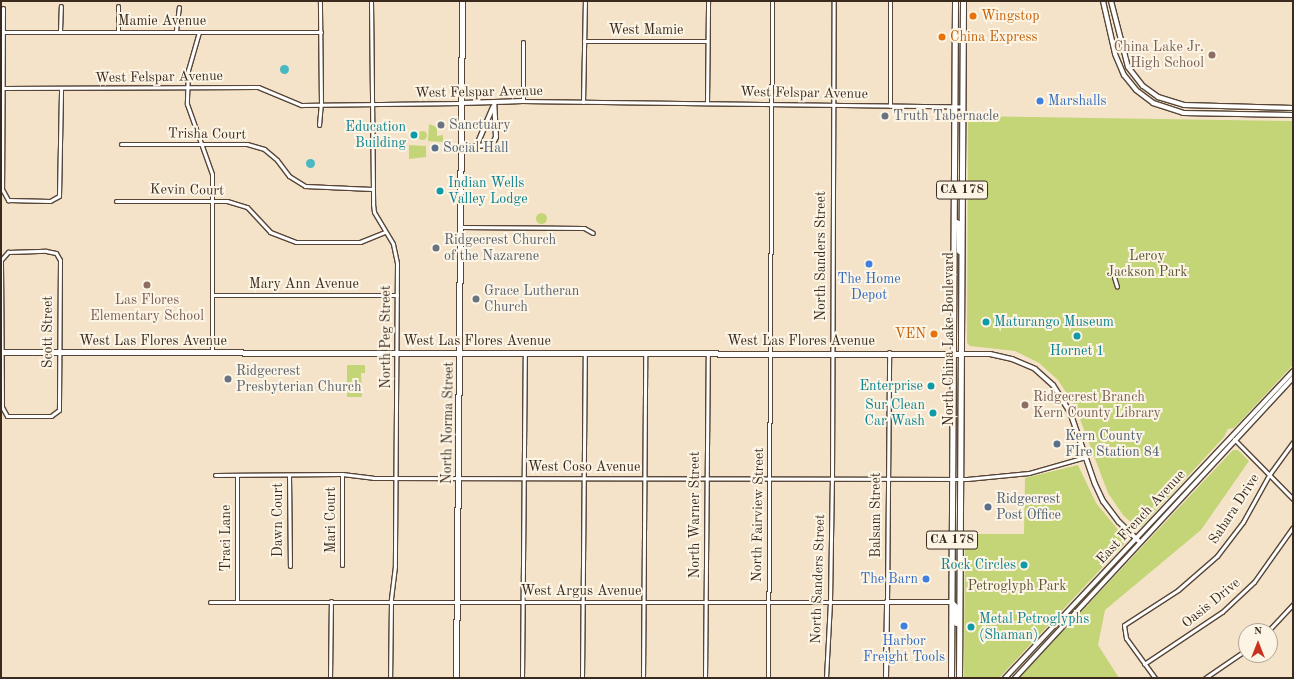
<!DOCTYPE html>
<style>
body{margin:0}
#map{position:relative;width:1294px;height:679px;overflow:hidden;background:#f5e3c9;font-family:"Old Standard TT",serif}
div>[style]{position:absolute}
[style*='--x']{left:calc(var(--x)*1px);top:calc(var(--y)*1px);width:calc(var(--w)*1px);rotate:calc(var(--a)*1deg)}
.green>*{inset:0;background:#c4d578}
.round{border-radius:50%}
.water>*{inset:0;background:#49b8c2}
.roads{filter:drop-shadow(1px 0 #574638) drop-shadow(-1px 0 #574638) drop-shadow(0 1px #574638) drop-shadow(0 -1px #574638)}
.minor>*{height:3px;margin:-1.5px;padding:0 1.5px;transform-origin:1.5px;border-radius:1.5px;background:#fff}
.tertiary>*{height:4px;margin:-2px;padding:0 2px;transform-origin:2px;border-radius:2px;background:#fff}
.secondary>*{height:4.5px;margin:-2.25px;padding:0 2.25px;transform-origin:2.25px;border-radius:2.25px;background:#fff}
.primary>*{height:5px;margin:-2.5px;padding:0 2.5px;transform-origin:2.5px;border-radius:2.5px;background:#fff}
.dots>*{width:11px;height:11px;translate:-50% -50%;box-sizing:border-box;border:2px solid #fcf5e5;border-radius:50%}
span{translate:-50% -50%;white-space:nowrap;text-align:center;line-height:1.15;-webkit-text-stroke:4px #fcf5e5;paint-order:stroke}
.shield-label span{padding:1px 3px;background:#fcf5e5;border:1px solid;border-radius:3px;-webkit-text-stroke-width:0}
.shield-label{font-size:13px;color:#3b2a1e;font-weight:700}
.food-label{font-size:14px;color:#c56008}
.left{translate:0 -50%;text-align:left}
.right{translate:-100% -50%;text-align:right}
.street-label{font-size:14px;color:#3b2a1e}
.education-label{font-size:14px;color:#785e54}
.shop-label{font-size:14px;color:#366cbe}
.worship-label{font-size:14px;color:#5b616d}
.culture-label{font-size:14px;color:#0d838f}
.service-label{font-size:14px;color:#4e5e75}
.park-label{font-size:14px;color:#5d5534}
.frame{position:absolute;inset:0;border:2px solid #3b2a1e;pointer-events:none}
.north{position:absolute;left:1238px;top:623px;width:40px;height:40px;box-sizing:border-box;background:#fcf5e5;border:1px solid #afa495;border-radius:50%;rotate:0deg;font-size:11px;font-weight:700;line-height:16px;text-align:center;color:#3b2a1e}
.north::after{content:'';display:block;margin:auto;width:14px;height:18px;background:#c8321e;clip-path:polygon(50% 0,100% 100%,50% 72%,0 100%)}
</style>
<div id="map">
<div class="green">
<div style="clip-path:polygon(968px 116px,1293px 121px,1293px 365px,1234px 428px,1228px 429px,1224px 437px,1141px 527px,1136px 527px,1123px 515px,1108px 493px,1075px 406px,1058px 380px,1039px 363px,1015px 351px,970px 346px,967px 343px)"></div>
<div style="clip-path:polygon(429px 124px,437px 127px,437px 136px,443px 135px,443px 142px,428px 141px)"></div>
<div class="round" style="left:417.5px;top:130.5px;width:9px;height:9px"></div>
<div style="clip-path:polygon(409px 145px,426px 146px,426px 157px,409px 159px)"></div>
<div class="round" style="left:535.5px;top:212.5px;width:11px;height:11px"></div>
<div style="clip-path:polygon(347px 365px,365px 365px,365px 373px,361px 373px,362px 397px,347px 397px)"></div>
<div style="clip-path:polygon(1233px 450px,1238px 450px,1249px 461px,1201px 530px,1105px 610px,1098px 645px,1119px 678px,1019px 678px)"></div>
<div style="clip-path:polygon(1078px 465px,1096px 503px,1125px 538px,1125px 543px,1001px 676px,997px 678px,964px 678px,965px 534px,1024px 534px,1025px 478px)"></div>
</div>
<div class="water">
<div class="round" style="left:279.5px;top:64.5px;width:9px;height:9px"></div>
<div class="round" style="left:305.5px;top:158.5px;width:9px;height:9px"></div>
</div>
<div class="roads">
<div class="minor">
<div style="--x:371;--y:1;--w:203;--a:89.4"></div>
<div style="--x:373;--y:204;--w:8;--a:83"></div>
<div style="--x:374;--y:212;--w:37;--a:59"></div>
<div style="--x:393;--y:244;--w:19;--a:78"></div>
<div style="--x:397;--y:263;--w:303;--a:90.4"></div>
<div style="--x:395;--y:566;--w:35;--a:97"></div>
<div style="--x:391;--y:601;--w:77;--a:90.7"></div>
<div style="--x:118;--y:6;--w:25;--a:90"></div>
<div style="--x:3;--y:8;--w:181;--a:90.3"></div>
<div style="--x:2;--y:189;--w:13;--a:61"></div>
<div style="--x:8;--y:200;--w:42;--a:1.4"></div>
<div style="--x:50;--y:201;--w:10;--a:-29"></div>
<div style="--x:59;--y:196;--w:107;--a:-88.9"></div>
<div style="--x:60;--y:31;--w:25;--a:-88"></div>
<div style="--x:176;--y:31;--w:24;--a:-83"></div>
<div style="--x:3;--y:32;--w:318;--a:0"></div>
<div style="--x:199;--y:32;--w:40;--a:106"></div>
<div style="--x:188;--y:70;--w:34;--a:92"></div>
<div style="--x:187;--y:104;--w:74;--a:70.3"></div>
<div style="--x:212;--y:174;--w:178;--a:90"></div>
<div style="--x:584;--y:41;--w:123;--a:0"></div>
<div style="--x:523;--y:42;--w:59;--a:90"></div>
<div style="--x:523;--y:101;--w:439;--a:0.7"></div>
<div style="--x:1;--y:88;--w:257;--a:-0.2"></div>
<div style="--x:258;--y:87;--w:47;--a:22.7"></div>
<div style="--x:301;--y:105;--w:160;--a:-0.7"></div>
<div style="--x:583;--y:102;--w:101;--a:-88.9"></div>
<div style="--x:707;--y:103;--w:102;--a:-89.4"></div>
<div style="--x:890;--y:106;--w:105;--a:-90"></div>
<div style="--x:319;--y:125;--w:21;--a:-85"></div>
<div style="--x:321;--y:104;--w:103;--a:-90.6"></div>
<div style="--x:121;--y:144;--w:126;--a:0"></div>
<div style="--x:247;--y:144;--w:18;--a:16"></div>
<div style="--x:264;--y:149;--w:17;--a:40"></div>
<div style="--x:277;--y:160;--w:20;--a:53"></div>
<div style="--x:289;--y:176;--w:19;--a:32"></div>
<div style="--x:305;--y:186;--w:67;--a:2.6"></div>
<div style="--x:116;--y:201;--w:111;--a:0"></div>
<div style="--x:227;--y:201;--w:21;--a:17"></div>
<div style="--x:247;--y:207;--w:34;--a:47"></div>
<div style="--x:270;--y:232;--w:28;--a:21"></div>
<div style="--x:296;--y:242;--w:64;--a:0"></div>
<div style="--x:360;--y:242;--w:27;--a:-22"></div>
<div style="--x:460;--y:227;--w:124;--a:0.5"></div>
<div style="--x:584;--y:228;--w:10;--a:29"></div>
<div style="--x:46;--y:251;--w:10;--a:11"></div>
<div style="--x:56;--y:253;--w:8;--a:60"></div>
<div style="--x:60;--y:260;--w:150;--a:90.4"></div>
<div style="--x:59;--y:410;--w:10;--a:143"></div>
<div style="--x:51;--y:416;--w:44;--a:180"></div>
<div style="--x:7;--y:416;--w:10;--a:-119"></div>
<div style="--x:2;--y:407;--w:147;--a:-90.4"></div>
<div style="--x:1;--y:260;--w:11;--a:-49"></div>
<div style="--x:8;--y:252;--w:38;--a:-2"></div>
<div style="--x:1114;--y:277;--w:10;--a:73"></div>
<div style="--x:212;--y:295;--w:185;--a:0"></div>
<div style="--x:1234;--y:439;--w:84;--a:45.5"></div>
<div style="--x:215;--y:475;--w:127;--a:-0.5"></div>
<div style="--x:342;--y:474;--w:31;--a:7"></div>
<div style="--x:373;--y:478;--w:594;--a:0.1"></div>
<div style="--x:967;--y:479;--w:62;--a:-5.5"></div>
<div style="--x:1029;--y:473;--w:58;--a:-15.9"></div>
<div style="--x:237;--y:475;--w:126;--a:90"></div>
<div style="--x:289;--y:475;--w:91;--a:89.4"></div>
<div style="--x:342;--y:565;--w:91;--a:-90"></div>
<div style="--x:210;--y:602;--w:677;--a:0"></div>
<div style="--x:887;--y:602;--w:250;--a:-89.5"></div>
<div style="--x:1268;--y:631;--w:37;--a:-47"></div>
<div style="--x:1144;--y:664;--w:94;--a:-33.7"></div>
<div style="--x:1222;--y:612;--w:44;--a:-43.2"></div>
<div style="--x:1254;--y:582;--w:67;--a:-54.7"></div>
<div style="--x:330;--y:678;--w:77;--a:-89.3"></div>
<div style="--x:522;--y:678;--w:326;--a:-89.5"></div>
<div style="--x:582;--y:678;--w:326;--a:-89.5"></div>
<div style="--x:643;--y:678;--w:326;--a:-89.6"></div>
<div style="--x:705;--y:678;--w:326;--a:-89.5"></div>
<div style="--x:768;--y:678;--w:677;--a:-89.66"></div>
<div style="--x:826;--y:678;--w:76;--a:-87"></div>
<div style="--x:830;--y:602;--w:123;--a:-89.1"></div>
<div style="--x:832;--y:479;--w:478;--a:-89.8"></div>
<div style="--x:1155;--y:678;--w:49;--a:-125.9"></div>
<div style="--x:1126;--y:638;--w:13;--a:-99"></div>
<div style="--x:1124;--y:625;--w:64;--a:-32.9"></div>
<div style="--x:1178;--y:590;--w:52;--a:-41.1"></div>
<div style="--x:1217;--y:556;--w:43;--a:-52.6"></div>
<div style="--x:1243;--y:522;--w:54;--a:-61"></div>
<div style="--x:1269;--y:475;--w:41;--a:-54"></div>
<div style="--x:1205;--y:678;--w:50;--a:-34.3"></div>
</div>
<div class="tertiary">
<div style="--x:1103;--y:1;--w:54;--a:77.2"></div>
<div style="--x:1115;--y:54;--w:23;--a:67"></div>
<div style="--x:1124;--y:75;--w:19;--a:51"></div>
<div style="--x:1136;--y:90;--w:21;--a:37"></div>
<div style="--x:1153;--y:103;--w:32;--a:18"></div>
<div style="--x:1183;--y:113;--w:110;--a:1"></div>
<div style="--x:1111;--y:1;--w:68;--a:75.6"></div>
<div style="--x:1128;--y:67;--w:24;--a:52"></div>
<div style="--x:1143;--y:86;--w:19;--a:36"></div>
<div style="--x:1158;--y:97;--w:27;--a:17"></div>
<div style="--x:1184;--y:105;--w:109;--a:1.6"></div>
<div style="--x:461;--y:103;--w:62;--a:-1.8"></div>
<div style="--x:461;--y:147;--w:31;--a:-4"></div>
<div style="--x:492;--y:145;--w:9;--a:-63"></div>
<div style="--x:496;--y:137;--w:34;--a:-93"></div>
<div style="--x:476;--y:147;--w:43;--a:-67"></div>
<div style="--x:961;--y:354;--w:29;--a:0"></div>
<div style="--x:990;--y:354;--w:23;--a:13"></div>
<div style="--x:1012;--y:359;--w:25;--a:23"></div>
<div style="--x:1035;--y:369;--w:24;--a:42"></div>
<div style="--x:1053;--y:385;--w:32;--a:58"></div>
<div style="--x:1070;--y:412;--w:76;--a:70.9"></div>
<div style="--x:1095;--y:484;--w:19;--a:65"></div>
<div style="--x:1103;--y:501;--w:26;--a:53"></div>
<div style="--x:1119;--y:522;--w:29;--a:44"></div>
<div style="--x:886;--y:678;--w:76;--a:-89.2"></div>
<div style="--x:887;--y:602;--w:64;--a:0"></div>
<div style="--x:1005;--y:678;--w:421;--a:-46.8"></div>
<div style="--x:1015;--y:678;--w:409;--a:-47.2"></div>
</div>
<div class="secondary">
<div style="--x:1;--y:352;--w:960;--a:0.12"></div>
<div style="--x:456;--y:678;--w:677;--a:-89.49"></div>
</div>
<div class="primary">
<div style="--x:954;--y:221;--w:4;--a:27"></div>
<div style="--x:958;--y:223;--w:28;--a:88"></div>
<div style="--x:951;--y:602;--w:7;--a:45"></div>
<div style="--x:956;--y:607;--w:16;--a:90"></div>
<div style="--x:951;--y:678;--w:677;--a:-89.66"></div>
<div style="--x:959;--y:678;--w:677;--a:-89.66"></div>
</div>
</div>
<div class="dots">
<div style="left:973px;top:16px;background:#e8710a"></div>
<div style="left:942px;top:37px;background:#e8710a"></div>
<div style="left:1212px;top:55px;background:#8d6e63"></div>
<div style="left:1040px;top:101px;background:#3f7fe0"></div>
<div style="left:885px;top:116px;background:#6b7280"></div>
<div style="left:441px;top:125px;background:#6b7280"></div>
<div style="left:414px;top:135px;background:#0f9aa8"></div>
<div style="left:435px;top:148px;background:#5c6f8a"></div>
<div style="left:440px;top:191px;background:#0f9aa8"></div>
<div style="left:436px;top:248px;background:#6b7280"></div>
<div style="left:869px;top:264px;background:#3f7fe0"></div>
<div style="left:147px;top:285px;background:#8d6e63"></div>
<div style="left:476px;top:299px;background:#6b7280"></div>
<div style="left:986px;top:322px;background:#0f9aa8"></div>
<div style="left:934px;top:334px;background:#e8710a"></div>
<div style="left:1077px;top:336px;background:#0f9aa8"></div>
<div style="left:228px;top:379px;background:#6b7280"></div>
<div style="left:931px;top:386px;background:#0f9aa8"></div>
<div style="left:1025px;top:405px;background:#8d6e63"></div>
<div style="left:933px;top:413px;background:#0f9aa8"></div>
<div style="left:1057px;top:444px;background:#5c6f8a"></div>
<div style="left:988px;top:507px;background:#5c6f8a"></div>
<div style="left:1024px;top:565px;background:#0f9aa8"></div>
<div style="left:926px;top:579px;background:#3f7fe0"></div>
<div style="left:904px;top:626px;background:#3f7fe0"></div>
<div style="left:971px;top:627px;background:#0f9aa8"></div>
</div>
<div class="shield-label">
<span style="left:962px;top:190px">CA 178</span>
<span style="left:952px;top:540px">CA 178</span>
</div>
<div class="food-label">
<span class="left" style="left:981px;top:16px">Wingstop</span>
<span class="left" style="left:950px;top:37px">China Express</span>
<span class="right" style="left:926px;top:334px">VEN</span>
</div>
<div class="street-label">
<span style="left:162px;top:21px">Mamie Avenue</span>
<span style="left:646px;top:30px">West Mamie</span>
<span style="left:159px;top:77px;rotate:-1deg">West Felspar Avenue</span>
<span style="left:479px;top:92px;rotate:-1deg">West Felspar Avenue</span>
<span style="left:804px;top:93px;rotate:1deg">West Felspar Avenue</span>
<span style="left:207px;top:134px;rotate:1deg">Trisha Court</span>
<span style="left:187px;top:190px;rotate:1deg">Kevin Court</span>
<span style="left:821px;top:256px;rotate:-90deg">North Sanders Street</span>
<span style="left:304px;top:284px">Mary Ann Avenue</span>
<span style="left:48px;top:332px;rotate:-90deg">Scott Street</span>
<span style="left:386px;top:337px;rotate:-90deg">North Peg Street</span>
<span style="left:949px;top:339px;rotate:-90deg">North China Lake Boulevard</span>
<span style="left:153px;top:341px">West Las Flores Avenue</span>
<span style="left:477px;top:341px">West Las Flores Avenue</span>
<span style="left:801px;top:341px">West Las Flores Avenue</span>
<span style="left:448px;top:423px;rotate:-89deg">North Norma Street</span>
<span style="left:584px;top:467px">West Coso Avenue</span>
<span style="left:1234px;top:509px;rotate:-57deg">Sahara Drive</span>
<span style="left:695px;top:515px;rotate:-90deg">North Warner Street</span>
<span style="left:758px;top:515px;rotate:-89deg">North Fairview Street</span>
<span style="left:876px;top:515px;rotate:-90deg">Balsam Street</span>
<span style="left:1141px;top:517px;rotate:-47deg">East French Avenue</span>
<span style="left:278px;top:520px;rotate:-90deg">Dawn Court</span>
<span style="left:331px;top:520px;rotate:-90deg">Mari Court</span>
<span style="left:226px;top:538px;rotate:-90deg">Traci Lane</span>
<span style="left:818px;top:579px;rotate:-88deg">North Sanders Street</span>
<span style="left:581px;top:591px">West Argus Avenue</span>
<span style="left:1211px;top:603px;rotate:-39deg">Oasis Drive</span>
</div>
<div class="education-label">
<span class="right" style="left:1204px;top:55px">China Lake Jr.<br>High School</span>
<span style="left:147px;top:308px">Las Flores<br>Elementary School</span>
<span class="left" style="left:1033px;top:405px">Ridgecrest Branch<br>Kern County Library</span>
</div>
<div class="shop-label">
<span class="left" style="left:1048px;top:101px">Marshalls</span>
<span style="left:869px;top:287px">The Home<br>Depot</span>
<span class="right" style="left:918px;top:579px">The Barn</span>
<span style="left:904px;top:649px">Harbor<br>Freight Tools</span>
</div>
<div class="worship-label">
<span class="left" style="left:893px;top:116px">Truth Tabernacle</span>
<span class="left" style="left:449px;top:125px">Sanctuary</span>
<span class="left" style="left:444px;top:248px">Ridgecrest Church<br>of the Nazarene</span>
<span class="left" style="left:484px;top:299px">Grace Lutheran<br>Church</span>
<span class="left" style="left:236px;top:379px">Ridgecrest<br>Presbyterian Church</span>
</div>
<div class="culture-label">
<span class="right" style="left:406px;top:135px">Education<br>Building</span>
<span class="left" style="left:448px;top:191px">Indian Wells<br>Valley Lodge</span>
<span class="left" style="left:994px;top:322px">Maturango Museum</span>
<span style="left:1077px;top:351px">Hornet 1</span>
<span class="right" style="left:923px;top:386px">Enterprise</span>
<span class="right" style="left:925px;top:413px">Sur Clean<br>Car Wash</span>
<span class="right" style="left:1016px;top:565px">Rock Circles</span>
<span class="left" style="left:979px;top:627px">Metal Petroglyphs<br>(Shaman)</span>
</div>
<div class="service-label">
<span class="left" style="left:443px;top:148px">Social Hall</span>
<span class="left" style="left:1065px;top:444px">Kern County<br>FIre Station 84</span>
<span class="left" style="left:996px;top:507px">Ridgecrest<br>Post Office</span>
</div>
<div class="park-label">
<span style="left:1147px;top:264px">Leroy<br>Jackson Park</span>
<span style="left:1017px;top:586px">Petroglyph Park</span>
</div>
<div class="frame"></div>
<div class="north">N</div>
</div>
